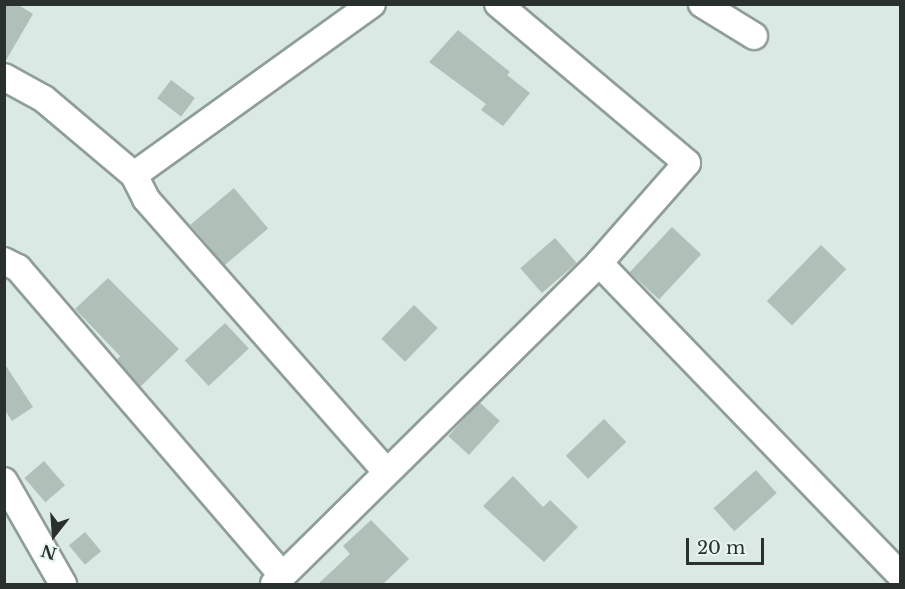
<!DOCTYPE html>
<style>
body{margin:0}
#map{position:relative;width:905px;height:589px;overflow:hidden;background:#dae9e3;font-family:"Libre Baskerville",serif}
div>[style]{position:absolute}
[style*='--x']{left:calc(var(--x)*1px);top:calc(var(--y)*1px);width:calc(var(--w)*1px);rotate:calc(var(--a)*1deg)}
.building>*{inset:0;background:#b1bfb9;transform-origin:0 0}
.roads{filter:drop-shadow(2px 0 #909e98) drop-shadow(-2px 0 #909e98) drop-shadow(0 2px #909e98) drop-shadow(0 -2px #909e98)}
.minor>*{height:26px;margin:-13px;padding:0 13px;transform-origin:13px;border-radius:13px;background:#fff}
span{translate:-50% -50%;white-space:nowrap;text-align:center;line-height:1.15;-webkit-text-stroke:5px #e7f6f0;paint-order:stroke}
.frame{position:absolute;inset:0;border:6px solid #2a302e;pointer-events:none}
.north{position:absolute;left:24px;top:505px;width:60px;height:60px;-webkit-text-stroke:4px #e7f6f0;paint-order:stroke;rotate:197deg;font-size:16px;font-weight:700;line-height:24px;text-align:center;color:#2a302e}
.north::after{content:'';display:block;margin:auto;width:21px;height:27px;background:#2a302e;clip-path:polygon(50% 0,100% 100%,50% 72%,0 100%)}
.scale{position:absolute;left:686px;top:538px;width:78px;height:27px;box-sizing:border-box;border:3px solid #2a302e;border-top:0;padding-left:8px;font-size:18px;line-height:21px;white-space:nowrap;color:#2a302e;-webkit-text-stroke:4px #e7f6f0;paint-order:stroke}
</style>
<div id="map">
<div class="building">
<div style="clip-path:polygon(4px 4px,17px 4px,33px 14px,5px 62px)"></div>
<div style="clip-path:polygon(458px 30px,510px 72px,507px 75px,530px 93px,503px 126px,481px 110px,486px 104px,429px 62px)"></div>
<div style="left:171px;top:80px;width:30px;height:23px;rotate:37deg"></div>
<div style="left:234px;top:188px;width:53px;height:57px;rotate:50deg"></div>
<div style="left:672px;top:227px;width:40px;height:62px;rotate:43deg"></div>
<div style="left:555px;top:238px;width:33px;height:46px;rotate:49deg"></div>
<div style="left:821px;top:245px;width:35px;height:78px;rotate:44deg"></div>
<div style="clip-path:polygon(108px 278px,179px 349px,140px 387px,117px 360px,120px 356px,75px 309px)"></div>
<div style="left:414px;top:305px;width:33px;height:47px;rotate:44deg"></div>
<div style="left:225px;top:323px;width:35px;height:55px;rotate:47deg"></div>
<div style="clip-path:polygon(4px 363px,33px 407px,12px 421px,4px 409px)"></div>
<div style="left:479px;top:402px;width:28px;height:46px;rotate:42deg"></div>
<div style="left:604px;top:419px;width:32px;height:53px;rotate:46deg"></div>
<div style="left:44px;top:461px;width:32px;height:26px;rotate:49deg"></div>
<div style="left:756px;top:470px;width:31px;height:57px;rotate:48deg"></div>
<div style="clip-path:polygon(513px 476px,543px 507px,550px 500px,578px 527px,544px 562px,483px 506px)"></div>
<div style="clip-path:polygon(371px 520px,409px 559px,382px 585px,317px 585px,350px 554px,343px 546px)"></div>
<div style="left:85px;top:532px;width:25px;height:21px;rotate:50deg"></div>
</div>
<div class="roads">
<div class="minor">
<div style="--x:702;--y:4;--w:61;--a:31.6"></div>
<div style="--x:4;--y:77;--w:46;--a:28.8"></div>
<div style="--x:44;--y:99;--w:118;--a:40.2"></div>
<div style="--x:134;--y:175;--w:27;--a:63"></div>
<div style="--x:146;--y:199;--w:364;--a:48.6"></div>
<div style="--x:134;--y:175;--w:293;--a:-35.7"></div>
<div style="--x:4;--y:261;--w:16;--a:27"></div>
<div style="--x:18;--y:268;--w:405;--a:49.3"></div>
<div style="--x:599;--y:263;--w:434;--a:46"></div>
<div style="--x:4;--y:481;--w:119;--a:60.2"></div>
<div style="--x:274;--y:584;--w:457;--a:-44.6"></div>
<div style="--x:599;--y:263;--w:133;--a:-48.7"></div>
<div style="--x:687;--y:163;--w:247;--a:-139.9"></div>
</div>
</div>
<div class="frame"></div>
<div class="north">N</div>
<div class="scale">20 m</div>
</div>
